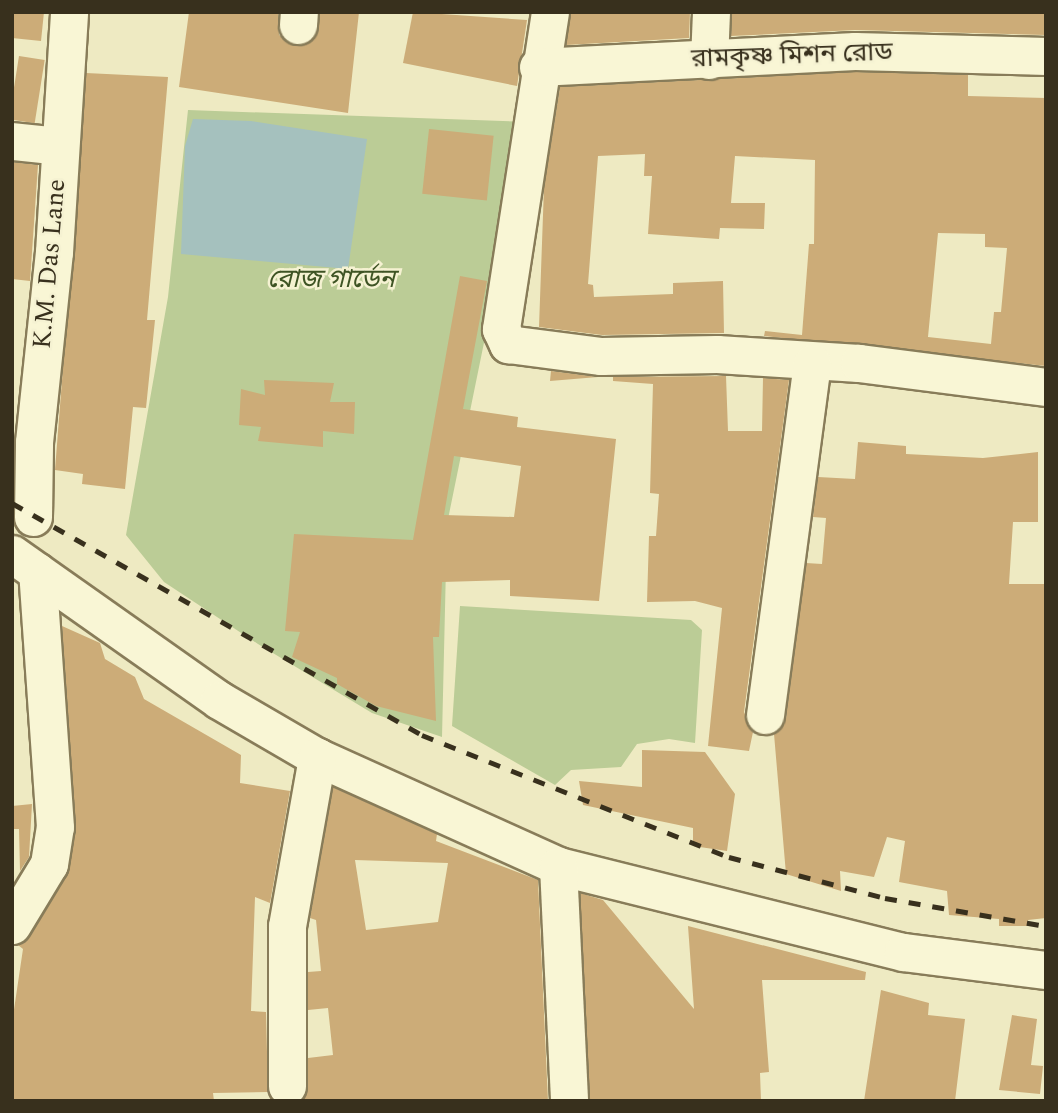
<!DOCTYPE html>
<meta charset="utf-8">
<style>
body{margin:0}
#map{position:relative;width:1058px;height:1113px;overflow:hidden;background:#eeeac2;font-family:Spectral,"Noto Sans Bengali",serif}
div>[style]{position:absolute}
[style*='--x']{left:calc(var(--x)*1px);top:calc(var(--y)*1px);width:calc(var(--w)*1px);rotate:calc(var(--a)*1deg)}
.green>*{inset:0;background:#bbcc96}
.water>*{inset:0;background:#a5c1be}
.building>*{inset:0;background:#ccac78;transform-origin:0 0}
.roads{filter:drop-shadow(2px 0 #887c59) drop-shadow(-2px 0 #887c59) drop-shadow(0 2px #887c59) drop-shadow(0 -2px #887c59)}
.minor>*{height:37px;margin:-18.5px;padding:0 18.5px;transform-origin:18.5px;border-radius:18.5px;background:#f9f6d5}
.rail>*{height:5px;margin-top:-2.5px;transform-origin:0;background:repeating-linear-gradient(90deg,#38301d 0 12px,transparent 0 24px)}
span{translate:-50% -50%;white-space:nowrap;text-align:center;line-height:1.15;-webkit-text-stroke:5px #f5f2d2;paint-order:stroke}
.street-label{font-size:26px;color:#38301d}
.park-label{font-size:26px;color:#3e5424;font-style:italic}
.frame{position:absolute;inset:0;border:14px solid #38301d;pointer-events:none}
</style>
<div id="map">
<div class="green">
<div style="clip-path:polygon(188px 110px,529px 122px,447px 524px,442px 737px,372px 713px,258px 644px,164px 582px,126px 535px,168px 297px)"></div>
<div style="clip-path:polygon(460px 606px,691px 620px,702px 630px,695px 743px,669px 739px,637px 744px,621px 767px,571px 770px,555px 785px,452px 726px)"></div>
</div>
<div class="water">
<div style="clip-path:polygon(193px 119px,251px 121px,367px 139px,348px 269px,181px 254px,185px 146px)"></div>
</div>
<div class="building">
<div style="clip-path:polygon(12px 12px,44px 12px,41px 41px,12px 38px)"></div>
<div style="clip-path:polygon(189px 12px,278px 12px,279px 35px,297px 46px,315px 37px,320px 12px,359px 12px,348px 113px,179px 87px)"></div>
<div style="clip-path:polygon(413px 12px,527px 20px,517px 86px,403px 63px)"></div>
<div style="clip-path:polygon(571px 12px,690px 12px,689px 38px,566px 45px)"></div>
<div style="clip-path:polygon(732px 12px,1046px 12px,1046px 35px,855px 30px,731px 36px)"></div>
<div style="left:19px;top:56px;width:26px;height:64px;rotate:9deg"></div>
<div style="clip-path:polygon(evenodd,855px 72px,968px 75px,968px 96px,1046px 98px,1046px 366px,764px 336px,765px 331px,802px 335px,809px 244px,814px 244px,815px 160px,735px 156px,731px 203px,765px 203px,764px 229px,720px 228px,719px 239px,648px 234px,652px 176px,644px 176px,645px 154px,598px 156px,588px 284px,593px 285px,594px 297px,673px 294px,673px 283px,723px 281px,724px 333px,602px 335px,539px 327px,544px 187px,560px 87px,855px 72px,938px 233px,985px 234px,985px 247px,1007px 248px,1001px 312px,994px 312px,991px 344px,928px 337px,938px 233px)"></div>
<div style="clip-path:polygon(86px 73px,168px 77px,147px 320px,155px 320px,146px 408px,133px 407px,125px 489px,82px 484px,83px 474px,55px 470px)"></div>
<div style="left:429px;top:129px;width:65px;height:65px;rotate:6deg"></div>
<div style="clip-path:polygon(12px 162px,38px 165px,30px 281px,12px 279px)"></div>
<div style="clip-path:polygon(evenodd,460px 276px,487px 281px,463px 409px,518px 417px,517px 427px,616px 439px,599px 601px,510px 596px,510px 580px,442px 582px,439px 637px,433px 637px,436px 721px,376px 706px,337px 684px,337px 678px,292px 657px,300px 632px,285px 631px,294px 534px,413px 540px,460px 276px,454px 456px,521px 466px,514px 517px,444px 515px,454px 456px)"></div>
<div style="clip-path:polygon(551px 371px,598px 377px,550px 381px)"></div>
<div style="clip-path:polygon(726px 376px,728px 431px,762px 431px,763px 378px,789px 380px,744px 712px,753px 732px,749px 751px,708px 746px,722px 608px,695px 601px,647px 602px,649px 536px,656px 536px,659px 494px,650px 493px,653px 384px,613px 381px,613px 377px)"></div>
<div style="clip-path:polygon(264px 380px,334px 383px,330px 402px,355px 402px,354px 434px,323px 431px,323px 447px,258px 441px,261px 427px,239px 425px,241px 389px,265px 395px)"></div>
<div style="clip-path:polygon(858px 442px,906px 446px,906px 454px,983px 458px,1038px 452px,1038px 522px,1013px 522px,1009px 584px,1046px 584px,1046px 918px,1028px 920px,1028px 926px,999px 926px,999px 919px,949px 915px,947px 891px,899px 882px,905px 841px,887px 837px,874px 877px,840px 871px,841px 891px,786px 874px,774px 734px,786px 718px,806px 563px,822px 564px,826px 518px,813px 517px,818px 477px,855px 479px)"></div>
<div style="clip-path:polygon(62px 626px,100px 643px,105px 659px,135px 677px,144px 699px,241px 755px,240px 783px,290px 791px,270px 903px,255px 897px,251px 1011px,266px 1012px,268px 1092px,213px 1093px,214px 1101px,12px 1101px,12px 1023px,23px 949px,18px 945px,30px 936px,67px 875px,76px 830px)"></div>
<div style="clip-path:polygon(642px 750px,705px 752px,735px 794px,727px 851px,693px 846px,693px 828px,583px 805px,579px 781px,642px 787px)"></div>
<div style="clip-path:polygon(evenodd,333px 787px,437px 834px,436px 841px,538px 880px,548px 1101px,301px 1101px,308px 1087px,308px 1058px,333px 1055px,328px 1008px,308px 1010px,308px 972px,321px 971px,316px 920px,310px 918px,333px 787px,355px 860px,448px 863px,438px 922px,366px 930px,355px 860px)"></div>
<div style="clip-path:polygon(32px 804px,29px 857px,20px 871px,19px 829px,12px 829px,12px 806px)"></div>
<div style="clip-path:polygon(580px 893px,603px 900px,694px 1009px,688px 926px,866px 972px,865px 980px,762px 980px,769px 1072px,760px 1073px,761px 1101px,590px 1101px)"></div>
<div style="clip-path:polygon(881px 990px,929px 1003px,928px 1015px,965px 1019px,955px 1101px,864px 1101px)"></div>
<div style="clip-path:polygon(1012px 1015px,1037px 1019px,1031px 1065px,1043px 1066px,1040px 1094px,999px 1090px)"></div>
</div>
<div class="roads">
<div class="minor">
<div style="--x:550;--y:12;--w:321;--a:98.8"></div>
<div style="--x:501;--y:329;--w:17;--a:65"></div>
<div style="--x:508;--y:344;--w:94;--a:7.4"></div>
<div style="--x:601;--y:356;--w:116;--a:-1"></div>
<div style="--x:717;--y:354;--w:142;--a:3.6"></div>
<div style="--x:859;--y:363;--w:189;--a:7.3"></div>
<div style="--x:298;--y:25;--w:13;--a:-86"></div>
<div style="--x:709;--y:60;--w:48;--a:-87.6"></div>
<div style="--x:538;--y:67;--w:317;--a:-2.9"></div>
<div style="--x:855;--y:51;--w:191;--a:1.5"></div>
<div style="--x:12;--y:141;--w:48;--a:5.9"></div>
<div style="--x:33;--y:517;--w:75;--a:-89.2"></div>
<div style="--x:34;--y:442;--w:191;--a:-84"></div>
<div style="--x:54;--y:252;--w:240;--a:-86.4"></div>
<div style="--x:12;--y:554;--w:253;--a:35.2"></div>
<div style="--x:219;--y:700;--w:113;--a:30.2"></div>
<div style="--x:317;--y:757;--w:265;--a:24.3"></div>
<div style="--x:558;--y:866;--w:356;--a:14"></div>
<div style="--x:903;--y:952;--w:144;--a:7.2"></div>
<div style="--x:765;--y:715;--w:355;--a:-82.4"></div>
<div style="--x:558;--y:866;--w:235;--a:87.3"></div>
<div style="--x:12;--y:925;--w:71;--a:-58.8"></div>
<div style="--x:49;--y:864;--w:37;--a:-81"></div>
<div style="--x:55;--y:827;--w:256;--a:-94"></div>
<div style="--x:287;--y:1086;--w:160;--a:-90"></div>
<div style="--x:287;--y:926;--w:172;--a:-79.9"></div>
</div>
</div>
<div class="rail">
<div style="--x:12;--y:503;--w:471;--a:29.5"></div>
<div style="--x:422;--y:735;--w:330;--a:21.7"></div>
<div style="--x:729;--y:857;--w:161;--a:14.7"></div>
<div style="--x:885;--y:898;--w:163;--a:9.9"></div>
</div>
<div class="street-label">
<span style="left:792px;top:56px;rotate:-2deg">রামকৃষ্ণ মিশন রোড</span>
<span style="left:50px;top:264px;rotate:-85deg">K.M. Das Lane</span>
</div>
<div class="park-label">
<span style="left:331px;top:280px">রোজ গার্ডেন</span>
</div>
<div class="frame"></div>
</div>
